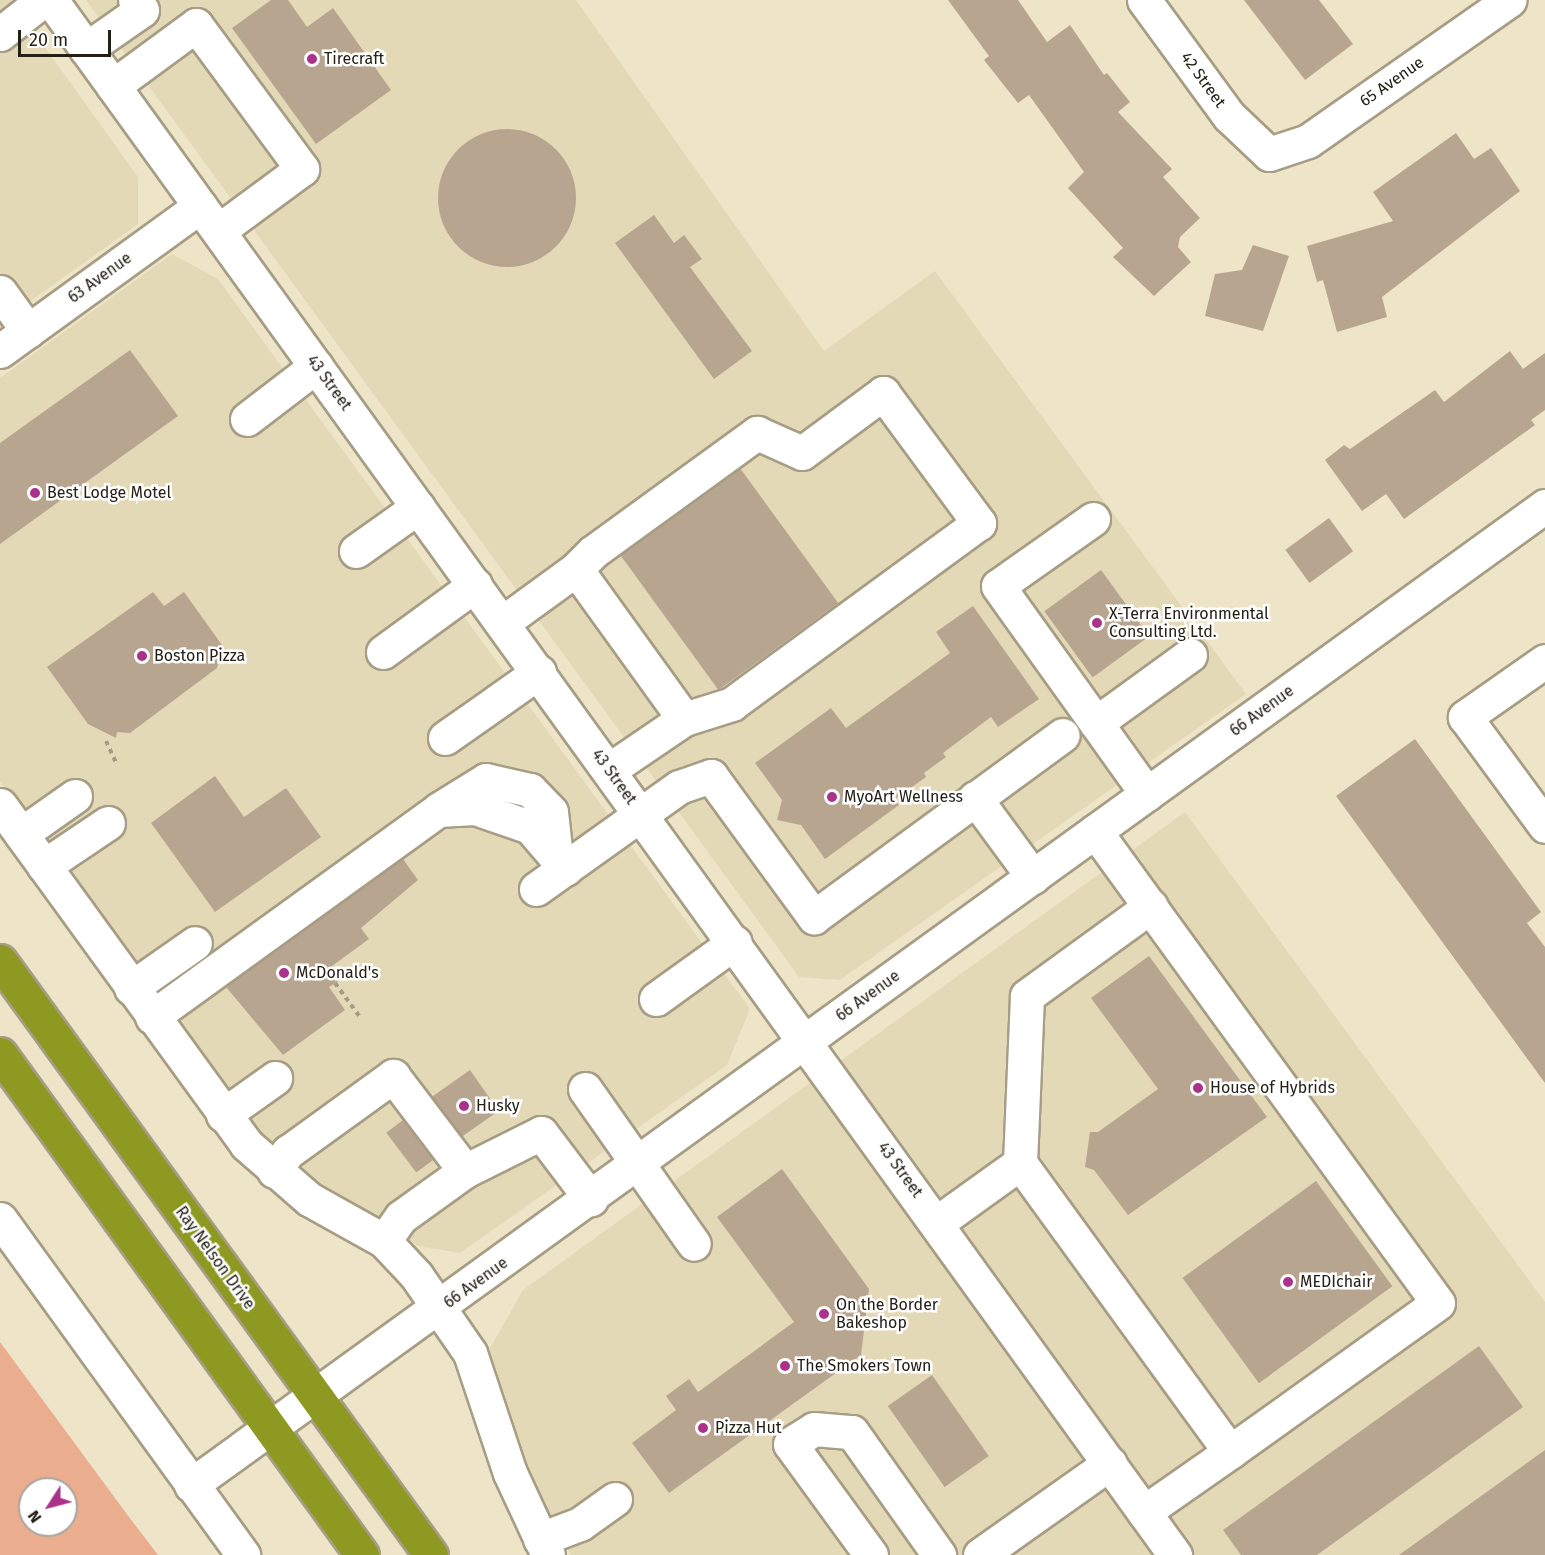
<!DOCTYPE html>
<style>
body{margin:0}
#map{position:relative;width:1545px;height:1555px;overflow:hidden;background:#eee5c9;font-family:"Fira Sans",sans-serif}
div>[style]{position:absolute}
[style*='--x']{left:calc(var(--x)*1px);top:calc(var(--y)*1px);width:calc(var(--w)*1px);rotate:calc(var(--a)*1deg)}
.built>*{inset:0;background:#e4d9b7}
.green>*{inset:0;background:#eaad8e}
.building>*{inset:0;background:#b8a590;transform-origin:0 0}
.round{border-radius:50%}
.path>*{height:4px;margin-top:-2px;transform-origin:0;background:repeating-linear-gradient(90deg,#a29b86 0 4.5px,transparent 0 9px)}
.roads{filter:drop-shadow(2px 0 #a69d84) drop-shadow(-2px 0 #a69d84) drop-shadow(0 2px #a69d84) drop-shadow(0 -2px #a69d84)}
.minor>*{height:33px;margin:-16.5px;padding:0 16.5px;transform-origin:16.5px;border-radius:16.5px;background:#fff}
.highway>*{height:33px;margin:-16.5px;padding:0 16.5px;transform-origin:16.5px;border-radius:16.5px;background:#8e9921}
.dots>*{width:16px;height:16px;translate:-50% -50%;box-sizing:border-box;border:3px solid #fff;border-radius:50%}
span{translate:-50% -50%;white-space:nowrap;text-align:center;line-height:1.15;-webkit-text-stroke:5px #fff;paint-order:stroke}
.poi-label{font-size:16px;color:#232016}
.left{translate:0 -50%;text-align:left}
.street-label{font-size:16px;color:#232016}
.north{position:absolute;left:18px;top:1477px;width:60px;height:60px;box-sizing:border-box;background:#fff;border:2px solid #a7a6a2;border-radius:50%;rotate:234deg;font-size:16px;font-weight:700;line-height:24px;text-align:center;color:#232016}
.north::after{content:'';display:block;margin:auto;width:21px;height:27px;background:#aa3289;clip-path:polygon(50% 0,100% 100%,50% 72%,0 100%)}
.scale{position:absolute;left:18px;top:30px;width:93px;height:27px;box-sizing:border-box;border:3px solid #232016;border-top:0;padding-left:8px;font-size:18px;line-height:21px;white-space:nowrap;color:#232016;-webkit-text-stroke:4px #fff;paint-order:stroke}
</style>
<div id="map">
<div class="built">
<div style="clip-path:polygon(0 0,11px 0,138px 177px,138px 224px,0 323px)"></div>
<div style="clip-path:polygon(86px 0,576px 0,824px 351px,935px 271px,1246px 694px,840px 980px,799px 977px)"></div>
<div style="clip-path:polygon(172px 254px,218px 279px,750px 1009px,727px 1065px,460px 1253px,418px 1246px,261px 1148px,0 782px,0 378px)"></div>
<div style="clip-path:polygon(1185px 812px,1545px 1302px,1545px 1555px,571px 1555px,521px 1473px,480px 1366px,523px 1290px)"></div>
</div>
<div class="green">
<div style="clip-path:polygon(evenodd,0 1342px,129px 1517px,158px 1555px,0 1555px,0 1342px,30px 1489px,66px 1489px,66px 1525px,30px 1525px,30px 1489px)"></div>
</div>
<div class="building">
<div style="clip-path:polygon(271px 0,288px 0,307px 27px,333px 8px,391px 90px,316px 144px,232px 28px)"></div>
<div style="clip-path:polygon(948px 0,1018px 0,1047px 42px,1070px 25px,1104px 75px,1107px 73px,1130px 102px,1118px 112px,1172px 169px,1163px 177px,1200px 218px,1180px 237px,1178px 247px,1191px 262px,1154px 296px,1113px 257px,1123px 248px,1068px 188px,1084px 172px,1029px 95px,1018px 103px,984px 60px,989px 56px)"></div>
<div style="clip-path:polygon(1244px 0,1319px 0,1353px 44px,1305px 80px)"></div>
<div class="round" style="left:438px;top:129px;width:138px;height:138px"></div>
<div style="clip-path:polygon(1456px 133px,1474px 159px,1491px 148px,1520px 191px,1382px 297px,1387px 317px,1337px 332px,1323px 280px,1317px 282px,1307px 246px,1393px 221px,1373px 192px)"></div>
<div style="clip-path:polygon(654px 215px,674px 243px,684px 235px,702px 259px,690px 267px,752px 351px,714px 379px,615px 243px)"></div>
<div style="clip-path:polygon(1253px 245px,1289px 256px,1263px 331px,1205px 316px,1215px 274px,1242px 270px)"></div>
<div style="clip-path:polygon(130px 350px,178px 416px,0 544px,0 443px)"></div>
<div style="clip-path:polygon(1510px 351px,1523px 369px,1545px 353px,1545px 410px,1531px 420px,1535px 425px,1404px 519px,1386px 494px,1362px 511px,1325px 460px,1344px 445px,1350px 449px,1435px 390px,1444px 402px)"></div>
<div style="left:740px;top:468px;width:167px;height:148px;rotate:54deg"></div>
<div style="left:1329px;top:518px;width:41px;height:54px;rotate:54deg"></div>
<div style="left:1101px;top:570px;width:82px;height:70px;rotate:54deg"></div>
<div style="clip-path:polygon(153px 592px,164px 606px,184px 592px,222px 645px,217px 668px,130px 733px,117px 732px,116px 738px,88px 724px,47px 667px)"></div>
<div style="clip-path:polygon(973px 606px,1039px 699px,998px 727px,991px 717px,943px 753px,946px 757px,924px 773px,926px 777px,895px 799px,899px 805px,825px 859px,801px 825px,777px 820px,782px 800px,755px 763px,831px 708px,846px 728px,950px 653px,936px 632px)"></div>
<div style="clip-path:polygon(1415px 739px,1541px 912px,1527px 923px,1545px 947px,1545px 1083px,1336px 796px)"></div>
<div style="clip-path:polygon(215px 776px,244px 817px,286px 788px,321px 837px,215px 912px,151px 823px)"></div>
<div style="clip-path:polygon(403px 859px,418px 880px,361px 928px,369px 939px,332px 966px,341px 979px,329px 987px,345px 1010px,283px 1055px,226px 987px)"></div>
<div style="clip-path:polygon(1149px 956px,1267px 1117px,1128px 1215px,1094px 1170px,1085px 1167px,1090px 1132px,1098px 1132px,1158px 1089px,1091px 998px)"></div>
<div style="left:470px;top:1070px;width:50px;height:46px;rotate:55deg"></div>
<div style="left:403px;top:1120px;width:50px;height:21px;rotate:53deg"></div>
<div style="clip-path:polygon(782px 1169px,869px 1289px,861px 1355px,669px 1493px,632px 1443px,676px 1410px,666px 1396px,689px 1379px,698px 1392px,794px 1322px,717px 1217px)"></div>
<div style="left:1316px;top:1181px;width:130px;height:165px;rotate:54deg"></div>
<div style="clip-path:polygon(1479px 1346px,1523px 1407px,1317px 1555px,1241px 1555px,1223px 1530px)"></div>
<div style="left:932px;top:1375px;width:99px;height:54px;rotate:55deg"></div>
<div style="clip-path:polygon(1545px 1450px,1545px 1555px,1399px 1555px)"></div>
</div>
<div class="path">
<div style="--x:106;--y:741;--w:26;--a:65"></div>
<div style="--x:335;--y:983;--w:42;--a:53.7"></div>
</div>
<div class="roads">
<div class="minor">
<div style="--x:51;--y:0;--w:1919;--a:54.14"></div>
<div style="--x:1144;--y:0;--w:144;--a:53.8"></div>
<div style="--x:1229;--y:116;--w:55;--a:43.5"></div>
<div style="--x:1269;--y:154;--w:41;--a:-18.4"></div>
<div style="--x:1308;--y:141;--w:246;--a:-35"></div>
<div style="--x:0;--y:34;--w:55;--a:-38.3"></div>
<div style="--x:86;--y:49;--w:68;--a:-34.9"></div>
<div style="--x:142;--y:10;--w:12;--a:-125"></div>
<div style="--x:113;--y:86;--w:103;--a:-36.3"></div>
<div style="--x:196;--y:25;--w:179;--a:53.6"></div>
<div style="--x:302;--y:169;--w:104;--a:143.6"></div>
<div style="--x:0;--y:292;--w:48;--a:54.3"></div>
<div style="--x:0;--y:351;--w:247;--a:-35.9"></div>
<div style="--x:247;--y:419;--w:87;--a:-37.5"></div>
<div style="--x:1093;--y:519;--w:116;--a:144.8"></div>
<div style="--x:998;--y:586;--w:256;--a:54.4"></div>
<div style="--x:356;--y:551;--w:76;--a:-35.4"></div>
<div style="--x:576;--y:569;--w:24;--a:-45"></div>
<div style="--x:593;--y:552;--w:203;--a:-36"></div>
<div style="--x:757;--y:433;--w:49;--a:24"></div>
<div style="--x:802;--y:453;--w:101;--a:-36.5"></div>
<div style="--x:883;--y:393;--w:162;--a:53.6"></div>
<div style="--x:979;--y:523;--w:306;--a:143.8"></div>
<div style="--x:732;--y:704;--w:50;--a:162.6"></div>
<div style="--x:502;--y:623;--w:92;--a:-36.1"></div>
<div style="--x:576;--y:569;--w:185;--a:54.2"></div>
<div style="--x:684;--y:719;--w:91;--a:145.8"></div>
<div style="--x:383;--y:652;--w:114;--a:-36.1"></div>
<div style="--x:1545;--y:661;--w:98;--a:145"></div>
<div style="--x:1465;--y:717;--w:135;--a:53.7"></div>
<div style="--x:1096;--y:723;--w:116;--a:-35.9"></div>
<div style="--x:445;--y:738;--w:115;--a:-35.1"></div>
<div style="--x:975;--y:798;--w:98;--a:53.7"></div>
<div style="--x:0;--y:805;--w:419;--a:54"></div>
<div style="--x:246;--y:1144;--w:84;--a:41.1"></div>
<div style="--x:309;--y:1199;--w:86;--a:29.2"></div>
<div style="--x:384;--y:1241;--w:47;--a:46.7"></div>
<div style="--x:416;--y:1275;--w:95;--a:55.3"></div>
<div style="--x:470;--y:1353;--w:126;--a:71.6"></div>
<div style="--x:510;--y:1473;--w:90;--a:65.1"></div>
<div style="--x:439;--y:809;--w:55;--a:-31.7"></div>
<div style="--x:486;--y:780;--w:45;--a:12.8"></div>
<div style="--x:530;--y:790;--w:30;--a:46"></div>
<div style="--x:551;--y:812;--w:45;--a:83.7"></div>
<div style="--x:1095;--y:831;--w:583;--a:53.99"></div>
<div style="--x:1438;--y:1303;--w:256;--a:144.4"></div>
<div style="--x:21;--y:834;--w:66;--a:-35.1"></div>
<div style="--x:44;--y:866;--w:77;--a:-33.9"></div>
<div style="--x:536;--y:889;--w:176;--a:-35.5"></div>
<div style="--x:679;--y:787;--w:34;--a:-19"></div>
<div style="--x:711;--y:776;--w:175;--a:53.9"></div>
<div style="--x:814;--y:917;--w:308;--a:-36.2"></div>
<div style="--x:131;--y:988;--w:78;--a:-35.1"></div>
<div style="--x:656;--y:999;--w:97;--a:-35.8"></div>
<div style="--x:152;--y:1017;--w:353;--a:-35.9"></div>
<div style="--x:438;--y:810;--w:37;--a:-3"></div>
<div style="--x:475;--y:808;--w:58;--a:19.1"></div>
<div style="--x:530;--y:827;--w:55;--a:49.4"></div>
<div style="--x:585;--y:1089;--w:189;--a:54.9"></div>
<div style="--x:223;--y:1115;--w:64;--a:-35.4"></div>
<div style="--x:1020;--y:1163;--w:167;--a:-87.6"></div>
<div style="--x:1027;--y:996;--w:153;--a:-36"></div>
<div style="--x:274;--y:1171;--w:24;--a:-54"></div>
<div style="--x:288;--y:1152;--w:130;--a:-35.9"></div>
<div style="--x:393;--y:1076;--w:119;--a:52.8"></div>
<div style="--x:0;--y:1219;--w:415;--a:54.1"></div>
<div style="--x:938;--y:1222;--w:101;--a:-35.7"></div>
<div style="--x:1020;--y:1163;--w:357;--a:54"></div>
<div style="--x:1230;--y:1452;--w:105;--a:145.1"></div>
<div style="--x:384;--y:1241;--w:29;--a:-55"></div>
<div style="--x:401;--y:1217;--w:79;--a:-35.7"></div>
<div style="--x:465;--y:1171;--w:85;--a:-26.6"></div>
<div style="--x:541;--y:1133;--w:83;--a:52.9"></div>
<div style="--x:191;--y:1485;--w:1671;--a:-35.87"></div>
<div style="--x:540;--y:1539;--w:43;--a:-20.6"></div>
<div style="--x:580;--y:1524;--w:43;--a:-35.5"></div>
<div style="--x:871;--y:1555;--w:137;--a:-126.1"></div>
<div style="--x:790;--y:1444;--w:28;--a:-32"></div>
<div style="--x:814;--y:1429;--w:38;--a:5"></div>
<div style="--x:852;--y:1432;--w:151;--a:54.7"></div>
<div style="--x:980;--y:1555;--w:159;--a:-35.3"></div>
</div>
<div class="highway">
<div style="--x:0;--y:961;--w:734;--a:54.04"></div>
<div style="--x:0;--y:1054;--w:618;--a:54.15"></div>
</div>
</div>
<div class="dots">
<div style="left:312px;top:59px;background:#aa3289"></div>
<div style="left:35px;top:493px;background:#aa3289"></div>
<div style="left:1097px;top:623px;background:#aa3289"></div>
<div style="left:142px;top:656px;background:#aa3289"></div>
<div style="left:832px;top:797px;background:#aa3289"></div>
<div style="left:284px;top:973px;background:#aa3289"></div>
<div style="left:1198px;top:1088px;background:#aa3289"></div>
<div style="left:464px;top:1106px;background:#aa3289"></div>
<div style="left:1288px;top:1282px;background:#aa3289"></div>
<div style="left:824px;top:1314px;background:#aa3289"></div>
<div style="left:785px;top:1366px;background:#aa3289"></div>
<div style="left:703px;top:1428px;background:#aa3289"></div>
</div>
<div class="poi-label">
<span class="left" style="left:324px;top:59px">Tirecraft</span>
<span class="left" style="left:47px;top:493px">Best Lodge Motel</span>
<span class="left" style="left:1109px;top:623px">X-Terra Environmental<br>Consulting Ltd.</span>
<span class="left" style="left:154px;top:656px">Boston Pizza</span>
<span class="left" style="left:844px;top:797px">MyoArt Wellness</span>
<span class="left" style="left:296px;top:973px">McDonald's</span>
<span class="left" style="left:1210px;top:1088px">House of Hybrids</span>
<span class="left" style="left:476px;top:1106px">Husky</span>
<span class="left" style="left:1300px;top:1282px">MEDIchair</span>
<span class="left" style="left:836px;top:1314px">On the Border<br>Bakeshop</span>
<span class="left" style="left:797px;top:1366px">The Smokers Town</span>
<span class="left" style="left:715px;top:1428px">Pizza Hut</span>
</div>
<div class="street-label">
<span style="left:1203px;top:80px;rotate:54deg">42 Street</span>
<span style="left:1392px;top:82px;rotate:-35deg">65 Avenue</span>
<span style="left:100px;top:278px;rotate:-36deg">63 Avenue</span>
<span style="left:329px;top:383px;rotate:54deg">43 Street</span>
<span style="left:1262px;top:711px;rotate:-36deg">66 Avenue</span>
<span style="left:614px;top:777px;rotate:54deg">43 Street</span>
<span style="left:868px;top:996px;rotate:-36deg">66 Avenue</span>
<span style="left:900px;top:1170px;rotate:54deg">43 Street</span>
<span style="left:215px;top:1258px;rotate:54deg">Ray Nelson Drive</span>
<span style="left:476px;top:1283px;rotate:-36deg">66 Avenue</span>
</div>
<div class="north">N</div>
<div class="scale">20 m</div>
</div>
